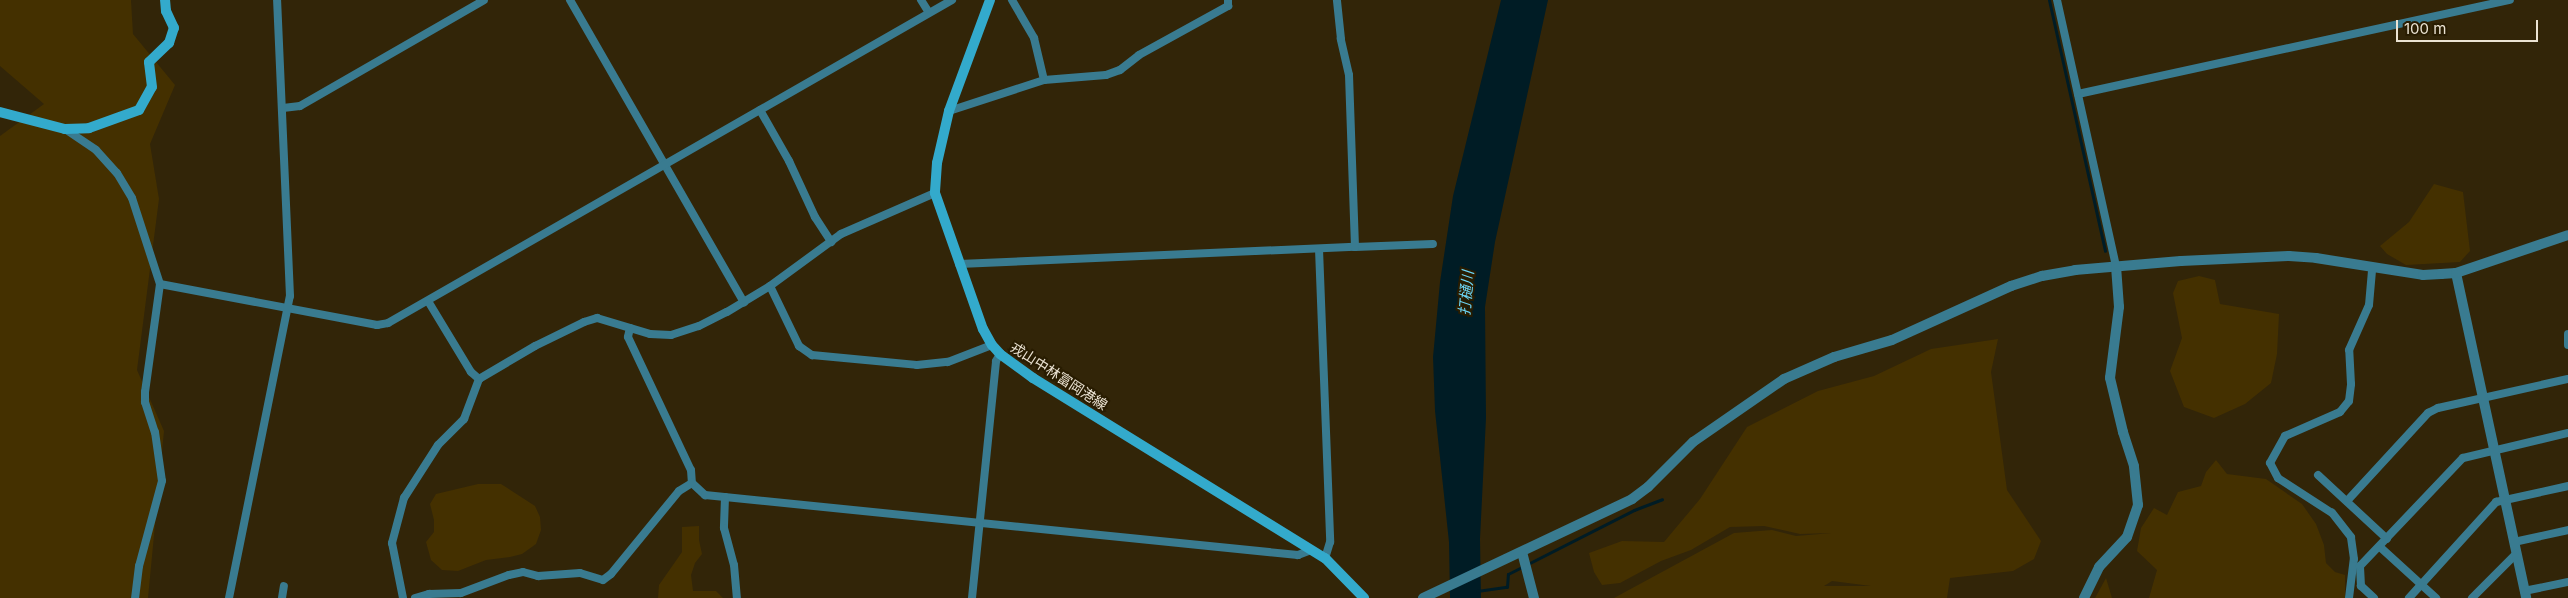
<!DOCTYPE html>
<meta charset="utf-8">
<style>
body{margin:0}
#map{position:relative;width:2568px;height:598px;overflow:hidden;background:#322508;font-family:Inter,"Noto Sans JP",sans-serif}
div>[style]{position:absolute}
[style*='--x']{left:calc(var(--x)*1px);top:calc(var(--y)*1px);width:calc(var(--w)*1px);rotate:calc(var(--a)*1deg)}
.green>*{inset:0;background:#443000}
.water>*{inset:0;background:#001c25}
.stream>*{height:3px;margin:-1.5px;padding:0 1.5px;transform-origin:1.5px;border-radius:1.5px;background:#001c25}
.minor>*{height:8px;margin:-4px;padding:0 4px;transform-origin:4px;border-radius:4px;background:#397b90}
.tertiary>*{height:10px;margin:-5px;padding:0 5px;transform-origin:5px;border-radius:5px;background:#397b90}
.secondary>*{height:10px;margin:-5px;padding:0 5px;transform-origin:5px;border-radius:5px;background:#3ac}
span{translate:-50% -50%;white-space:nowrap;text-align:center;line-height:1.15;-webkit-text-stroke:4px #281c01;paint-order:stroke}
.street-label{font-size:14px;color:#ebe3d3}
.water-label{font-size:15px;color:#6cd6f7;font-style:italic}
.scale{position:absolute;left:2396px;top:20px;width:142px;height:22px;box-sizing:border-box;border:2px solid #ebe3d3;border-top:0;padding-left:6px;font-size:15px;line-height:18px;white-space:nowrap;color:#ebe3d3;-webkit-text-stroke:4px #281c01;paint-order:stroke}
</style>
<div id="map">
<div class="green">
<div style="clip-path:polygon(0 0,131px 0,133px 34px,175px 85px,150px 144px,159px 199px,137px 370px,164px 431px,148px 598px,0 598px,0 136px,44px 104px,0 66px)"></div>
<div style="clip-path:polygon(2434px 184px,2463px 192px,2470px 251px,2460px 262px,2406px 265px,2387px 254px,2380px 246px,2409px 222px)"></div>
<div style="clip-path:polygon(2199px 276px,2215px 280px,2220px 304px,2279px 314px,2277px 354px,2271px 383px,2245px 404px,2214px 418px,2184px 407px,2170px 371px,2182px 338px,2173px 293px,2178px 281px)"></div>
<div style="clip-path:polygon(evenodd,1998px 339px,1991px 372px,2007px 490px,2041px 541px,2034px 559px,2013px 571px,1950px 578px,1947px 598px,1614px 598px,1734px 533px,1772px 530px,1796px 536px,1832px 533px,1800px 534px,1764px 526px,1730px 527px,1691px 550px,1661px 561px,1620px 583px,1602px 585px,1594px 572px,1589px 553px,1622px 541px,1664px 542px,1700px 499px,1747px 427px,1818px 391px,1874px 376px,1931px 349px,1998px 339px,1832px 581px,1871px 586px,1824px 586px,1832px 581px)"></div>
<div style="clip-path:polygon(2216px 460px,2227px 474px,2266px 479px,2302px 504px,2316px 524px,2324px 545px,2326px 563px,2335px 572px,2345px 575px,2345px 598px,2149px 598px,2157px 570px,2137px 551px,2141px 528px,2154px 508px,2167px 515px,2178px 492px,2201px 486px,2206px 472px)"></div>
<div style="clip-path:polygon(478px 484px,501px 484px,535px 506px,540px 517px,541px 530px,536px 544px,522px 554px,510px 557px,486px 560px,458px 571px,442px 570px,431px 560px,426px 542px,434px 532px,434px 520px,430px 504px,436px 494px)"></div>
<div style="clip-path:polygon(699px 526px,699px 540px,702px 554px,695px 563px,691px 575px,693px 591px,716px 591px,723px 598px,658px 598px,659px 585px,682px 552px,682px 527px)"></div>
<div style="clip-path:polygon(2106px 578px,2112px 598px,2095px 598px)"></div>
</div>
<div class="water">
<div style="clip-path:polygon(1501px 0,1548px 0,1495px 242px,1485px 307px,1486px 418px,1480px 539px,1481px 598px,1450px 598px,1449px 542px,1435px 411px,1433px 357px,1440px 282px,1453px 196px)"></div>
</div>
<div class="stream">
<div style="--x:2049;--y:0;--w:257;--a:77.4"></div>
<div style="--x:1477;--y:591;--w:30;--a:-8"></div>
<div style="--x:1507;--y:587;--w:13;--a:-86"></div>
<div style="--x:1508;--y:574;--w:141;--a:-26.9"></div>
<div style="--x:1634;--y:510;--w:30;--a:-21"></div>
</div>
<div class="minor">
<div style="--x:570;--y:0;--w:349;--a:60.1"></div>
<div style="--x:921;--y:0;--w:15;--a:58"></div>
<div style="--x:1012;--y:0;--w:44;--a:59.9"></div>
<div style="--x:1034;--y:38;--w:43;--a:76.6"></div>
<div style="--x:2057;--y:0;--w:272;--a:77.5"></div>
<div style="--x:2078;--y:94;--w:442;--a:-12.3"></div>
<div style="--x:283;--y:108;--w:17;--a:-7"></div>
<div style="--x:300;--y:106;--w:212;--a:-29.9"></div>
<div style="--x:760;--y:110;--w:59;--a:60.4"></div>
<div style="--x:789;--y:161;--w:62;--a:65.1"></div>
<div style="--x:815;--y:217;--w:30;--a:57"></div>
<div style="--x:949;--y:111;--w:100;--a:-18.1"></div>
<div style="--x:1044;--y:80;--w:62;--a:-4.6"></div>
<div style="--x:1106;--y:75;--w:15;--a:-20"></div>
<div style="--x:1120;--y:70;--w:24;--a:-38"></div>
<div style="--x:1139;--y:55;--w:102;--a:-28.8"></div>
<div style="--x:1228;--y:6;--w:6;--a:-90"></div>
<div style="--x:65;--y:129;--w:37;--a:34"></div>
<div style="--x:96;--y:150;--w:31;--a:48"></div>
<div style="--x:117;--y:173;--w:29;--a:59"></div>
<div style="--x:132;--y:198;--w:90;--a:72"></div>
<div style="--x:160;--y:284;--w:109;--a:97.9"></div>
<div style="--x:145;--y:392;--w:10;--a:90"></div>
<div style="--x:145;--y:402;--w:32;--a:72"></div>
<div style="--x:155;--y:432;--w:49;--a:81.9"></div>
<div style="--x:162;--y:481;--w:88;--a:105.1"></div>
<div style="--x:139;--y:566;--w:32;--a:97"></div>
<div style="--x:1355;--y:247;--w:78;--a:-2.2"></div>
<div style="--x:1319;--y:249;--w:293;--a:87.8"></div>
<div style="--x:1330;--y:542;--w:17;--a:107"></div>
<div style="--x:959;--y:264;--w:396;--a:-2.5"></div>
<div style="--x:1355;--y:247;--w:172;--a:-92"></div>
<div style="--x:1349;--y:75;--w:37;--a:-103"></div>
<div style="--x:1341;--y:39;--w:39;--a:-96"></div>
<div style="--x:160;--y:284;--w:221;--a:10.7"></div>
<div style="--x:377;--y:325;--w:11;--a:-10"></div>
<div style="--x:388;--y:323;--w:650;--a:-29.8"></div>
<div style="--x:770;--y:286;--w:67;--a:64.2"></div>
<div style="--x:799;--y:346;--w:16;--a:35"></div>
<div style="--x:812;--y:355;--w:105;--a:5.4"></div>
<div style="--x:917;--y:365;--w:31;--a:-6"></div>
<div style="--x:948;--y:362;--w:47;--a:-21.1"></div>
<div style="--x:428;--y:301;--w:83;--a:58.8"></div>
<div style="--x:471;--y:372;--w:11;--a:41"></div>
<div style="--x:630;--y:328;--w:9;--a:103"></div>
<div style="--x:628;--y:337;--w:147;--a:64.7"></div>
<div style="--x:691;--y:470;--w:13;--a:86"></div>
<div style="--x:692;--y:483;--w:18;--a:43"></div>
<div style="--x:705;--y:495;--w:596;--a:5.78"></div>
<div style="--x:1298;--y:555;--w:14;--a:-21"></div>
<div style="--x:2568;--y:334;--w:11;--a:90"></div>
<div style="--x:2318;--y:475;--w:94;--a:42.8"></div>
<div style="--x:725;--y:497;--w:31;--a:92"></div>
<div style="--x:724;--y:528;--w:38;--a:75"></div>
<div style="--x:734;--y:565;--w:33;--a:85"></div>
<div style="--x:2347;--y:501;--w:120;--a:-47.4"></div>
<div style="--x:2428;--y:413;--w:11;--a:-27"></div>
<div style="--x:2438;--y:408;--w:133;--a:-12.6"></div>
<div style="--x:2514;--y:542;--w:55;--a:-12.5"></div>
<div style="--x:2380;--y:547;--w:76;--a:42.3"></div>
<div style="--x:2524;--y:591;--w:45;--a:-11.6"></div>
<div style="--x:229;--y:598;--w:308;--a:-78.6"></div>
<div style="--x:290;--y:296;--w:296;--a:-92.5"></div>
<div style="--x:282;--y:598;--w:12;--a:-81"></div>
<div style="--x:403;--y:598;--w:56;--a:-101.3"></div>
<div style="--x:392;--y:543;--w:47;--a:-75.1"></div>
<div style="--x:404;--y:498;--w:63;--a:-57.3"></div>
<div style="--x:438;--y:445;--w:37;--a:-45"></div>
<div style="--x:464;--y:419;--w:43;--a:-69.4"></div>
<div style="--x:479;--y:379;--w:65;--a:-30.5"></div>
<div style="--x:535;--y:346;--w:55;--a:-26.1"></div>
<div style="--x:584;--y:322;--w:14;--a:-17"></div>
<div style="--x:597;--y:318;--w:55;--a:16.8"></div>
<div style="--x:650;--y:334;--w:21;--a:3"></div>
<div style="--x:671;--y:335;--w:29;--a:-18"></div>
<div style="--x:699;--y:326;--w:31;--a:-27"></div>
<div style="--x:727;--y:312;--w:50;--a:-31.2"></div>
<div style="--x:770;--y:286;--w:88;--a:-36.2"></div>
<div style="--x:841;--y:234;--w:103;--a:-23.6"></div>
<div style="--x:415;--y:598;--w:15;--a:-16"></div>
<div style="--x:429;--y:594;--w:32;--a:-2"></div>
<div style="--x:461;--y:593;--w:51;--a:-20.6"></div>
<div style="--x:509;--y:575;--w:14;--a:-12"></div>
<div style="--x:523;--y:572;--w:16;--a:15"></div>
<div style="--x:538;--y:576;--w:42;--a:-4.1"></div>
<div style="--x:580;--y:573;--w:24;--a:17"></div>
<div style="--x:603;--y:580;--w:10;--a:-37"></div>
<div style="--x:611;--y:574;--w:107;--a:-50.7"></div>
<div style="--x:679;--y:491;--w:15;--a:-32"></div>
<div style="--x:972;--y:598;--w:238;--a:-84.2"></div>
<div style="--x:996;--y:361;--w:8;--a:-60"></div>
<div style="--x:2349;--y:598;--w:39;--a:-83"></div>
<div style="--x:2354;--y:559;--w:22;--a:-98"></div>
<div style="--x:2351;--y:537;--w:31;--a:-128"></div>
<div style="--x:2332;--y:513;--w:64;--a:-147.1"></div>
<div style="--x:2278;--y:478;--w:17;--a:-118"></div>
<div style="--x:2270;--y:463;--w:31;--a:-61"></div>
<div style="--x:2285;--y:436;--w:60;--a:-23.6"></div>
<div style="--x:2340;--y:412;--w:14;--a:-51"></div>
<div style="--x:2349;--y:401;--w:17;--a:-83"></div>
<div style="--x:2351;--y:384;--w:34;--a:-93"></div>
<div style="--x:2349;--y:350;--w:49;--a:-66"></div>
<div style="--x:2369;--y:305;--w:38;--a:-85"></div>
<div style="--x:2374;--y:598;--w:18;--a:-137"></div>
<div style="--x:2361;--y:586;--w:20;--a:-93"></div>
<div style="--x:2360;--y:566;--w:149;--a:-46.4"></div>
<div style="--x:2463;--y:458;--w:108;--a:-13.4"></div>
<div style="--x:2409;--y:598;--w:130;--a:-47.8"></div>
<div style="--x:2496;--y:502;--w:74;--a:-12.5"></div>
<div style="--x:2472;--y:598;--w:62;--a:-45"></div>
</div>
<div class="tertiary">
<div style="--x:2456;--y:273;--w:332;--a:77.8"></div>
<div style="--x:1522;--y:552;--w:48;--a:75.4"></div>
<div style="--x:1423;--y:598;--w:231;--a:-25.3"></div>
<div style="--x:1632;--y:499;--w:20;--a:-37"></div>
<div style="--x:1648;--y:487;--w:64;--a:-45"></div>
<div style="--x:1693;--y:442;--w:111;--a:-34.7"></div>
<div style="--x:1784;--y:379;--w:55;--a:-23.7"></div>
<div style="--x:1834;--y:357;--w:60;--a:-16.3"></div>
<div style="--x:1892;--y:340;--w:131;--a:-24.4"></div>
<div style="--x:2011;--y:286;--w:33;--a:-18"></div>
<div style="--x:2042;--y:276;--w:34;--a:-10"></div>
<div style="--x:2075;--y:270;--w:106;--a:-4.9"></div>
<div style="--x:2181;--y:261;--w:108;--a:-2.7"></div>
<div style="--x:2289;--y:256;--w:27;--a:4"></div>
<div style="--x:2316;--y:258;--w:108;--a:9"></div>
<div style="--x:2423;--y:275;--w:18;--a:-3"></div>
<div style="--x:2441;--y:274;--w:15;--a:-4"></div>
<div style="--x:2456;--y:273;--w:118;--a:-18.7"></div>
<div style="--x:2084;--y:598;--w:34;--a:-64"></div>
<div style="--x:2099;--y:567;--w:41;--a:-47"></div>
<div style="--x:2127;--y:537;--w:34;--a:-71"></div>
<div style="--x:2138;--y:505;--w:39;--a:-96"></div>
<div style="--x:2134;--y:466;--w:36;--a:-108"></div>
<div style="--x:2123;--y:432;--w:56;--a:-103.5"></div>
<div style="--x:2110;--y:378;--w:72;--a:-82.8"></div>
<div style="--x:2119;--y:307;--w:41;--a:-94.2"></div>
</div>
<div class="secondary">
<div style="--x:990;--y:0;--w:118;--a:110.3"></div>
<div style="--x:949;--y:111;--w:53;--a:103"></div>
<div style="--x:937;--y:163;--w:30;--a:94"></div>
<div style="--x:935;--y:193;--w:144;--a:70.6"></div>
<div style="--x:983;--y:329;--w:18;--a:61"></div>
<div style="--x:992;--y:345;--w:12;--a:48"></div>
<div style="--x:1000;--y:354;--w:41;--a:36"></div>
<div style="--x:1033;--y:378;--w:343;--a:31.7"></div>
<div style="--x:1325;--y:558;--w:56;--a:45.7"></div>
<div style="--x:0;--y:112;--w:67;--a:14.7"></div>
<div style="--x:65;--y:129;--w:24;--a:-2"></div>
<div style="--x:89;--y:128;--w:53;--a:-19.8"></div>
<div style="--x:139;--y:110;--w:26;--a:-61"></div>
<div style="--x:152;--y:87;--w:25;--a:-97"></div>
<div style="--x:149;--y:62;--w:28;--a:-44"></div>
<div style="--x:169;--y:43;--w:16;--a:-72"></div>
<div style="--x:174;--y:28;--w:19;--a:-115"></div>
<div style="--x:166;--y:11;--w:11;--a:-95"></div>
</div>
<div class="street-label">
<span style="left:1059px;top:376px;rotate:33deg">戎山中林富岡港線</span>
</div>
<div class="water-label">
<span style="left:1466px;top:293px;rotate:-85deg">打樋川</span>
</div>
<div class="scale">100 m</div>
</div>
